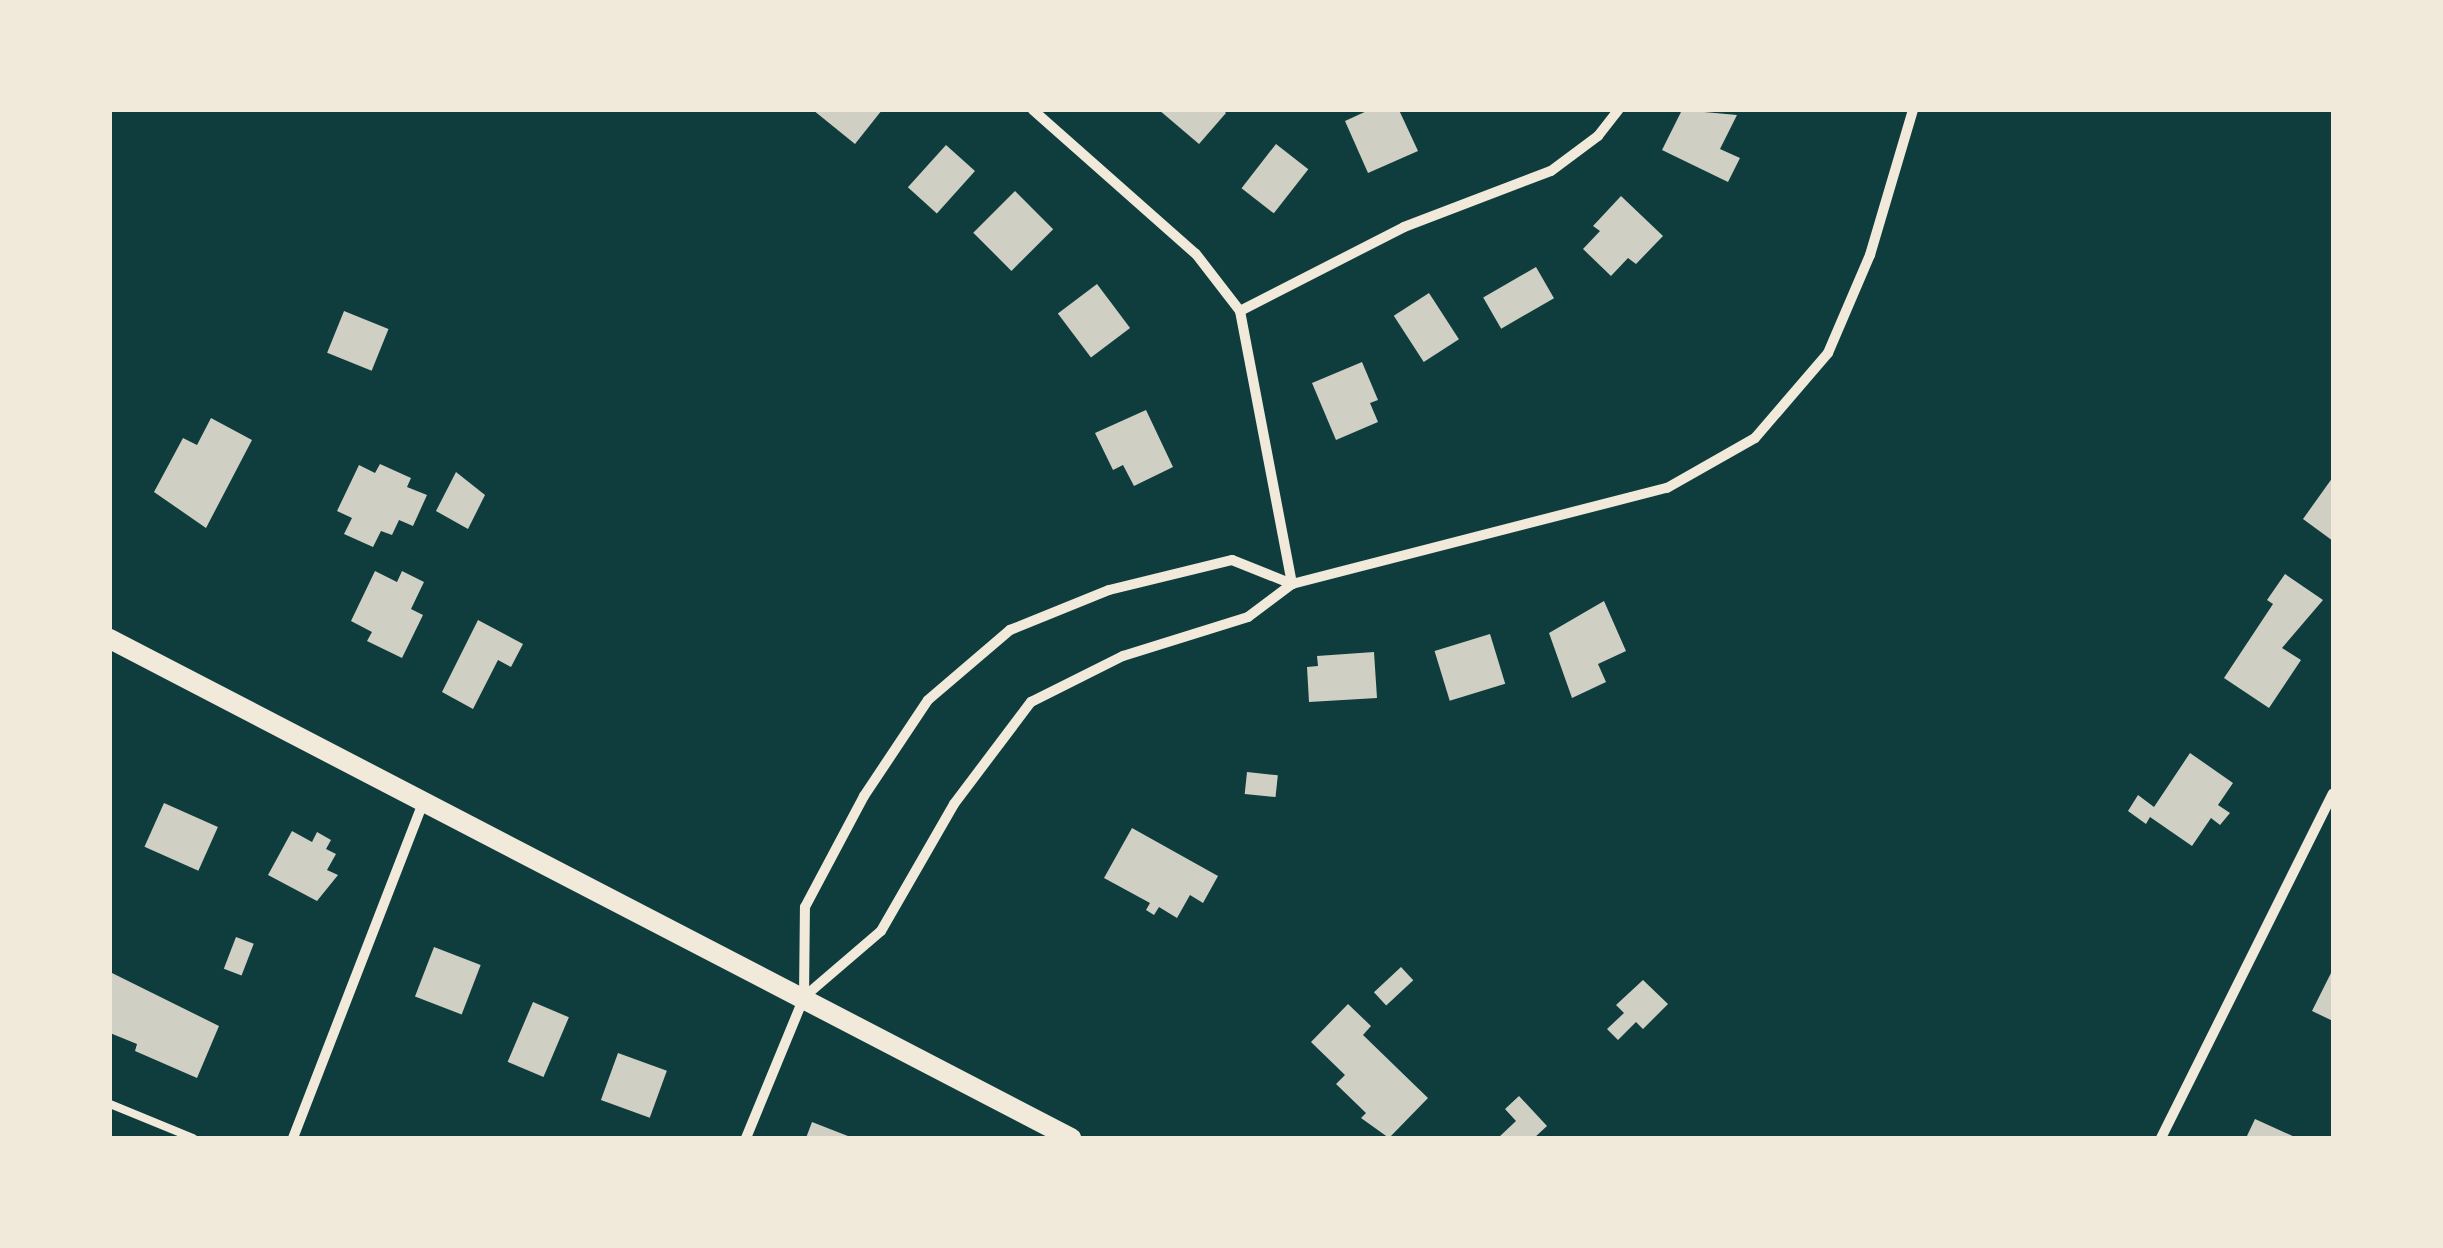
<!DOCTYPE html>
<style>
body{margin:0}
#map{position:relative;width:2443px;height:1248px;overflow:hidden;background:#0f3d3e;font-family:Commissioner,sans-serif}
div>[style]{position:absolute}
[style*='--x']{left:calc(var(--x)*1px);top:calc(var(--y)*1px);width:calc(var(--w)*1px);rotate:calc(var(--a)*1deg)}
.building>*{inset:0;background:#cfcfc3;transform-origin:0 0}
.service>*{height:8px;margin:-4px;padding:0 4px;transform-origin:4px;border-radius:4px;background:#f1e9da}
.minor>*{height:10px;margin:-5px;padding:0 5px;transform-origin:5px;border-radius:5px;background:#f1e9da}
.secondary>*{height:20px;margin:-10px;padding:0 10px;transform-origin:10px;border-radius:10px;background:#f1e9da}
span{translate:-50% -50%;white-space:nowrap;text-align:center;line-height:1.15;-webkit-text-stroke:10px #f1e9da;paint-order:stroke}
.frame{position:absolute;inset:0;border:112px solid #f1e9da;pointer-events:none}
</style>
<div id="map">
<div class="building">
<div style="clip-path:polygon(813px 110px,882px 110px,855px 144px)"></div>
<div style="clip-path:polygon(1159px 110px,1223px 110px,1226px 113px,1199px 144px)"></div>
<div style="clip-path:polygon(1369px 110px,1399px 110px,1418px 151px,1368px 173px,1345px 121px)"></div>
<div style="clip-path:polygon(1682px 110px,1737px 115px,1720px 149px,1740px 158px,1728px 182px,1662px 150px)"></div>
<div style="left:1276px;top:144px;width:41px;height:56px;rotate:38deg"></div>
<div style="left:946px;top:145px;width:39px;height:57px;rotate:42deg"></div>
<div style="left:1015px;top:191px;width:54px;height:59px;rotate:45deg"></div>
<div style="clip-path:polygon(1621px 196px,1663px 236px,1636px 264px,1628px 258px,1611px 276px,1583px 249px,1600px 231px,1593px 226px)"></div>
<div style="left:1536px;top:267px;width:36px;height:61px;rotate:60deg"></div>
<div style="left:1097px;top:284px;width:55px;height:49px;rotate:53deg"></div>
<div style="left:1429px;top:293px;width:55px;height:42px;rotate:57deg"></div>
<div style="left:344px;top:311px;width:48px;height:45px;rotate:22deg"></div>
<div style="clip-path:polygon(1362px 362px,1378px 400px,1370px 403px,1378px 422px,1336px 440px,1312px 383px)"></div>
<div style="clip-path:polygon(1146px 410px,1173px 467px,1134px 486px,1123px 465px,1113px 470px,1095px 433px)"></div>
<div style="clip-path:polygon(211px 418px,252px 440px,206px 528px,154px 492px,183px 438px,197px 445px)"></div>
<div style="clip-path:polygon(380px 464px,411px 478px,407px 487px,427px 495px,413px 526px,399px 520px,392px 535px,381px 531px,373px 547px,344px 534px,352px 518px,337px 511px,359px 465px,375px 473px)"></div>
<div style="clip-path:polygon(456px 472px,485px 495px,468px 529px,436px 511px)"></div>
<div style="clip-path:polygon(2333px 477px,2333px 541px,2303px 519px)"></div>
<div style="clip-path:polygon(375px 571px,397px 582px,402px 571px,424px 582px,411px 609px,423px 615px,402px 658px,367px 641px,372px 632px,351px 621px)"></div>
<div style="clip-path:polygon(2285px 574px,2323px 600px,2282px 648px,2301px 660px,2269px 708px,2224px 678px,2273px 604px,2267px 600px)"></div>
<div style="clip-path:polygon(1604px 601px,1626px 651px,1598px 664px,1606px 682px,1572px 698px,1549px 633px)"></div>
<div style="clip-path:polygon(478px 620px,523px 644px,511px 667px,498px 660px,473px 709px,442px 692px)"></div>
<div style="left:1490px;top:634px;width:52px;height:58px;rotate:73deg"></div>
<div style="clip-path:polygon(1374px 652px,1377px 698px,1309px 702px,1307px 667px,1318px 666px,1317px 656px)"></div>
<div style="clip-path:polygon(2190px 753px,2233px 783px,2218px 805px,2230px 813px,2220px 825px,2211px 818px,2192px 846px,2150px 817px,2146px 824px,2128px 811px,2138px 795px,2154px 807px)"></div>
<div style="left:1247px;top:772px;width:31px;height:22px;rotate:6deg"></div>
<div style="left:164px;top:803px;width:59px;height:48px;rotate:24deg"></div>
<div style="clip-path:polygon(1132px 828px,1218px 876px,1203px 903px,1190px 895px,1177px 918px,1159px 907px,1154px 915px,1146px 910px,1150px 903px,1104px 878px)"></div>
<div style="clip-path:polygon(292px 831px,312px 842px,317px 832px,331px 840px,326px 849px,336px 854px,327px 870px,338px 875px,317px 901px,268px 875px)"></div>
<div style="left:236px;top:937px;width:19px;height:34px;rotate:21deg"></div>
<div style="left:434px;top:947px;width:50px;height:53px;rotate:21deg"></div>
<div style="left:1401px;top:967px;width:18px;height:37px;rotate:47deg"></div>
<div style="clip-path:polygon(2333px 969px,2333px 1021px,2312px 1011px)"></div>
<div style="clip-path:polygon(110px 972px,219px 1026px,197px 1078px,135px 1051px,137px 1044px,110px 1033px)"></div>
<div style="clip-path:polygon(1643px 980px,1668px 1004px,1643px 1029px,1636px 1022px,1618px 1040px,1607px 1029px,1624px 1013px,1616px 1005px)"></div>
<div style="left:533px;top:1002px;width:39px;height:65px;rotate:23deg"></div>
<div style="clip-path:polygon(1348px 1004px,1371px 1026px,1363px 1035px,1428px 1098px,1389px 1138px,1361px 1118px,1366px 1113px,1336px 1084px,1345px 1075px,1311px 1042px)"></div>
<div style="left:618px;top:1053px;width:52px;height:50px;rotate:20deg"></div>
<div style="clip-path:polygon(1519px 1096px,1547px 1126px,1534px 1138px,1498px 1138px,1516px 1121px,1505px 1109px)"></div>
<div style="clip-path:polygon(2255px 1119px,2297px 1138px,2246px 1138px)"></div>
<div style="clip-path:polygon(812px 1122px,853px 1138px,806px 1138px)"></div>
</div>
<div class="service">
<div style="--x:110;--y:1104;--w:90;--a:22.3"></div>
</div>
<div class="minor">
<div style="--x:1033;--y:110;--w:217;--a:41.5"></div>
<div style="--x:1196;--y:254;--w:72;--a:52.3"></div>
<div style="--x:1240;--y:311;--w:278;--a:79.2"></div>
<div style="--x:1240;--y:311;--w:184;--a:-27.1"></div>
<div style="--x:1404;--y:227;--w:157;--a:-20.9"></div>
<div style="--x:1551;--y:171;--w:59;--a:-36.7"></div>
<div style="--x:1598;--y:136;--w:33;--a:-52"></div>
<div style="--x:804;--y:997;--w:101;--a:-40.6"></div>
<div style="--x:881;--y:931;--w:146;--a:-60.1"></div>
<div style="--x:954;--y:804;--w:128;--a:-53"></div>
<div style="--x:1031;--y:702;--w:103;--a:-26.6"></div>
<div style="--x:1123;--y:656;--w:131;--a:-17.3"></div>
<div style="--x:1248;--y:617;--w:55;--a:-36.9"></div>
<div style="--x:1292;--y:584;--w:387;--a:-14.4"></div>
<div style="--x:1667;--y:488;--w:101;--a:-29.6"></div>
<div style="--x:1755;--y:438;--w:112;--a:-49.3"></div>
<div style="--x:1828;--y:353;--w:107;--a:-66.8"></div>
<div style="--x:1870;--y:255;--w:151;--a:-73.5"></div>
<div style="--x:293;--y:1138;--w:360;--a:-68.8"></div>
<div style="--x:746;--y:1138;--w:152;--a:-67.6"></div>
<div style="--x:804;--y:997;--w:90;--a:-89.4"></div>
<div style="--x:805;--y:907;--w:126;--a:-62"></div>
<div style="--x:864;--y:796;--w:115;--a:-56.3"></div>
<div style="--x:928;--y:700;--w:108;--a:-40.5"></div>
<div style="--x:1010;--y:630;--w:107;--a:-22"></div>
<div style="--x:1109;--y:590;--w:127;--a:-13.7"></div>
<div style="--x:1232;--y:560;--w:65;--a:21.8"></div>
<div style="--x:2161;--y:1138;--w:385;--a:-63.5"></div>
</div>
<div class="secondary">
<div style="--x:110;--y:639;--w:1083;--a:27.44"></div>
</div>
<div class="frame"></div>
</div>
